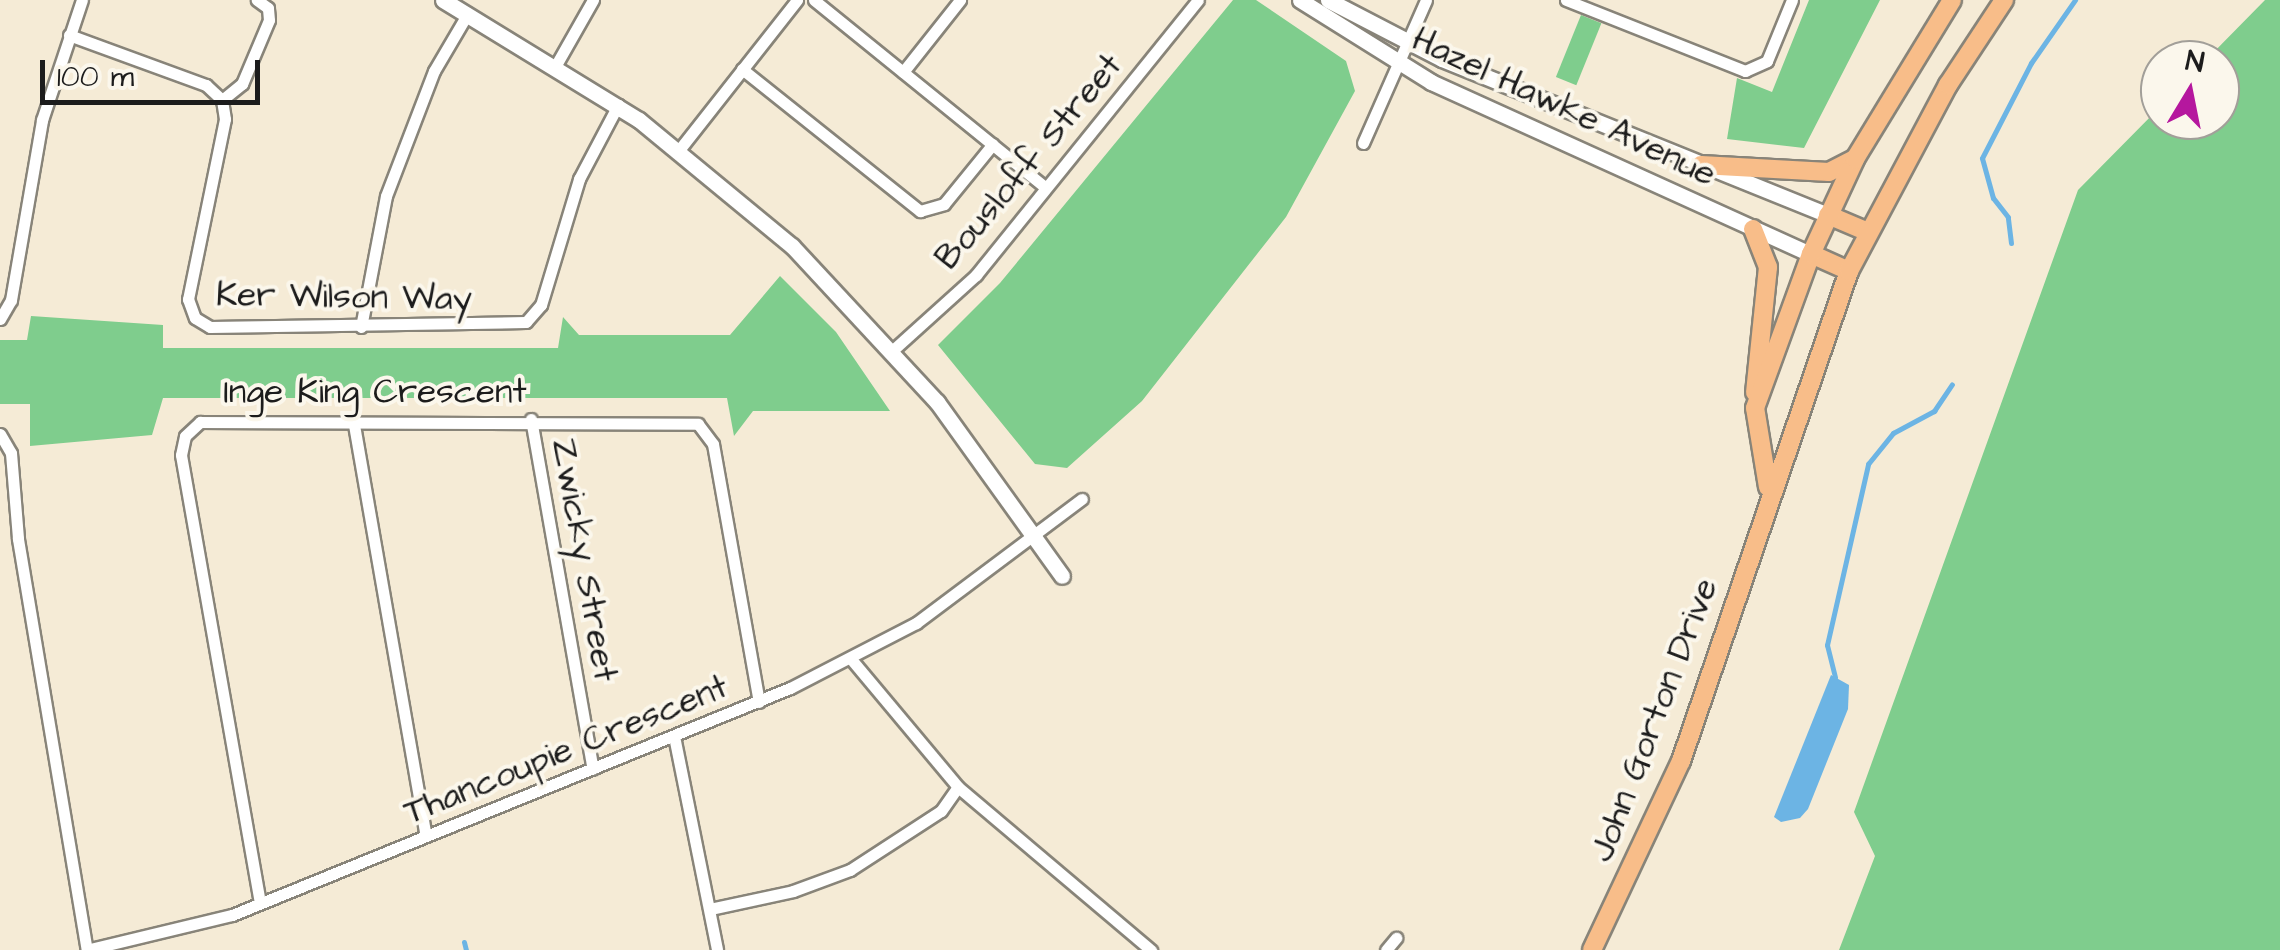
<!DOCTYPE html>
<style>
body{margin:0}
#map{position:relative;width:2280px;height:950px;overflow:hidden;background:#f5ebd6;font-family:"Architects Daughter",sans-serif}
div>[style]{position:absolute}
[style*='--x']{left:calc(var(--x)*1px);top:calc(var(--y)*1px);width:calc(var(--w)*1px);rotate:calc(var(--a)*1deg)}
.green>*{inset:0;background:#7fcd8d;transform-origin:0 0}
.water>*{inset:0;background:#6cb4e4}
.stream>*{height:5px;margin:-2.5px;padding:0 2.5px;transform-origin:2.5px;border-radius:2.5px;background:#6cb4e4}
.roads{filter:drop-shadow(2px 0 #888479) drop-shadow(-2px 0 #888479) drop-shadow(0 2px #888479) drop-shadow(0 -2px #888479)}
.minor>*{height:11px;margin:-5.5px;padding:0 5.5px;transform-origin:5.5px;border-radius:5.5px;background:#fff}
.tertiary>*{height:15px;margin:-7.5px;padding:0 7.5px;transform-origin:7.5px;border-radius:7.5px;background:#fff}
.primary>*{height:18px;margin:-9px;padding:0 9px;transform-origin:9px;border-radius:9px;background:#f8bd89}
span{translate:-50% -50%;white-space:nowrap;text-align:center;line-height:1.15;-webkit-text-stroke:8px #fbf7ec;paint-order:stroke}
.street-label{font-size:35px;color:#1c1c1c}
.north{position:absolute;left:2140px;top:40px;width:100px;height:100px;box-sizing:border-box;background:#fbf7ec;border:2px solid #a29f99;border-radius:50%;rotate:10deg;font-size:28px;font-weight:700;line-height:40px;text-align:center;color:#1c1c1c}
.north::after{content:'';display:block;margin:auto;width:35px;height:45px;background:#b5179e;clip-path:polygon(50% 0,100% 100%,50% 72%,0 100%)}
.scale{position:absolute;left:40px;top:60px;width:220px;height:45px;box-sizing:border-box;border:5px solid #1c1c1c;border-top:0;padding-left:12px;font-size:30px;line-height:35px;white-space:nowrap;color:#1c1c1c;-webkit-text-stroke:8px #fbf7ec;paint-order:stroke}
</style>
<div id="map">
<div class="green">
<div style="clip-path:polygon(1233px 0,1256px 0,1346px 61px,1355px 91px,1286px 217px,1142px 401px,1067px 468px,1035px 464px,938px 345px,1000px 283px)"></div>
<div style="clip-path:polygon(1809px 0,1880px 0,1804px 148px,1727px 139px,1737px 78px,1772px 92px)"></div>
<div style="clip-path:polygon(2265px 0,2280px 0,2280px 950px,1839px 950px,1875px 856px,1854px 812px,2078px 190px,2160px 107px,2160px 120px,2220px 120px,2220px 60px,2206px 60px)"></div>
<div style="left:1581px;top:15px;width:22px;height:67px;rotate:22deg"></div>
<div style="clip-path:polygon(780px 276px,836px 332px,890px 411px,753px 411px,734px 436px,727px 398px,163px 398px,152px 435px,30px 446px,30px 404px,0 404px,0 340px,27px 340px,31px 316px,163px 325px,163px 348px,558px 348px,563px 317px,579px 335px,730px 335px)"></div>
</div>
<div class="water">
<div style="clip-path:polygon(1831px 675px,1849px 685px,1848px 709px,1808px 809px,1800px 818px,1781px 822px,1774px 817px)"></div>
</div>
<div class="stream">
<div style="--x:2011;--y:243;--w:26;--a:-97"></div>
<div style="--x:2008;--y:217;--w:24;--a:-128"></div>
<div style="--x:1993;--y:198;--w:41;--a:-105.4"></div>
<div style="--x:1982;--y:158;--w:107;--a:-62.7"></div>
<div style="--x:2031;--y:63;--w:77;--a:-55.1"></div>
<div style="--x:1835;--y:677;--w:33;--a:-104"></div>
<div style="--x:1827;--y:645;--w:186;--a:-77.2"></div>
<div style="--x:1868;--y:464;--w:40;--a:-51"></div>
<div style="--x:1893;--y:433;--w:47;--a:-28.2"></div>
<div style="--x:1934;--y:411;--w:32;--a:-56"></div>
<div style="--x:464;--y:942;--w:8;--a:76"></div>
</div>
<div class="roads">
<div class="minor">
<div style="--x:814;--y:0;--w:297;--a:39"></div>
<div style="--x:1566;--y:0;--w:193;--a:21.6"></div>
<div style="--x:1745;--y:71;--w:24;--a:-24"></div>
<div style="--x:1767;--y:61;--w:66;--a:-67.7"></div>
<div style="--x:69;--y:35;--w:146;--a:20.1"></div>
<div style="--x:206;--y:85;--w:22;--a:43"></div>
<div style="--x:222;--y:100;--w:19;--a:81"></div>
<div style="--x:225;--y:119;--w:184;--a:101.6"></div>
<div style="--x:188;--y:299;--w:20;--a:70"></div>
<div style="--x:195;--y:318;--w:17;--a:31"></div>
<div style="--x:210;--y:327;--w:316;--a:-0.9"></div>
<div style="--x:526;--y:322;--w:23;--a:-49"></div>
<div style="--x:541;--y:305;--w:132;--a:-73.2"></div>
<div style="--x:579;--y:179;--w:84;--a:-62.2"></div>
<div style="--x:556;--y:65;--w:75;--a:-60.4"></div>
<div style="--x:742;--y:69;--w:228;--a:38.6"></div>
<div style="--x:920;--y:211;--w:25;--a:-16"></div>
<div style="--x:944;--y:204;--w:77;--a:-50.8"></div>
<div style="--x:903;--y:72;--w:92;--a:-51.6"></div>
<div style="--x:222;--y:100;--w:26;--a:-39"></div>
<div style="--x:242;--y:84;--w:69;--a:-67.1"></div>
<div style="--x:269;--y:20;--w:12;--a:-95"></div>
<div style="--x:268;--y:8;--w:14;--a:-144"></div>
<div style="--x:1363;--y:143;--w:156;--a:-66.2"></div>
<div style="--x:679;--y:150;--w:191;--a:-51.8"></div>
<div style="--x:0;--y:319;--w:22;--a:-60"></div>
<div style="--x:11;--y:300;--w:183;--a:-80.2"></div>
<div style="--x:42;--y:120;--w:126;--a:-71.6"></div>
<div style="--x:361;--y:327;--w:133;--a:-79.2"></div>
<div style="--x:386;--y:196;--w:134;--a:-69"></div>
<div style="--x:434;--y:71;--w:67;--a:-59.6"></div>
<div style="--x:893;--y:350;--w:112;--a:-42.1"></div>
<div style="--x:976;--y:275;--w:353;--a:-51.1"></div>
<div style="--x:353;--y:419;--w:423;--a:80.1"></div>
<div style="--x:531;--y:419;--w:355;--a:80"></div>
<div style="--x:0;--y:434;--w:22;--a:60"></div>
<div style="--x:11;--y:453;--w:86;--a:85.3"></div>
<div style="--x:18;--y:539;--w:417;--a:80.5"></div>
<div style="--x:851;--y:659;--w:167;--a:50.1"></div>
<div style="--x:958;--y:787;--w:253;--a:40.2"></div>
<div style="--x:674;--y:736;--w:218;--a:78.6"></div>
<div style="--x:260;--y:903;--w:455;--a:-100"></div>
<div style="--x:181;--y:455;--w:19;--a:-78"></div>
<div style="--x:185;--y:436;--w:21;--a:-43"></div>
<div style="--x:200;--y:422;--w:498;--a:0.2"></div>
<div style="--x:698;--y:424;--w:25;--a:53"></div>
<div style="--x:713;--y:444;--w:262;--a:79.9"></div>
<div style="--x:710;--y:909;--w:85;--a:-12.2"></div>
<div style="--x:793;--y:891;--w:61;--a:-20.2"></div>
<div style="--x:850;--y:870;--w:108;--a:-33"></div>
<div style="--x:941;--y:811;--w:29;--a:-55"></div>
<div style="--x:90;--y:949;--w:146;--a:-13.5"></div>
<div style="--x:232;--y:915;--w:602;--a:-22.14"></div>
<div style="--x:790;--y:688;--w:142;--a:-27.3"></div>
<div style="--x:916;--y:623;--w:207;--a:-36.8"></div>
<div style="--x:1386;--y:950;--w:16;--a:-50"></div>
</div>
<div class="tertiary">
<div style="--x:443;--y:0;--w:230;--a:31.5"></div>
<div style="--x:639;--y:120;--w:198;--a:39.5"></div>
<div style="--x:792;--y:246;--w:213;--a:47.1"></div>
<div style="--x:937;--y:402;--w:214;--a:54.3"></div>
<div style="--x:1300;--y:0;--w:155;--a:32"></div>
<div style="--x:1431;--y:82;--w:417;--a:24.4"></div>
<div style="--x:1328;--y:0;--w:128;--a:27.4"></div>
<div style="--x:1442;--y:59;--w:416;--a:22"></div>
</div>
<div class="primary">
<div style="--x:1701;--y:165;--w:128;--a:3.1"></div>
<div style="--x:1829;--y:172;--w:29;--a:-27"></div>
<div style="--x:1828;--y:215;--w:43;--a:23"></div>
<div style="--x:1753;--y:229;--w:41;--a:68.5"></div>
<div style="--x:1768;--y:267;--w:126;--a:95.9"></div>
<div style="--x:1811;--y:254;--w:42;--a:24.1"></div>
<div style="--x:1768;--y:487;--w:80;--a:-99.3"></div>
<div style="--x:1755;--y:408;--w:164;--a:-70"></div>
<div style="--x:1811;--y:254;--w:105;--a:-65.1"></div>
<div style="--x:1855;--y:159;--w:186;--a:-58.6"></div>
<div style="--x:1592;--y:950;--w:209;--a:-64.8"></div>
<div style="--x:1681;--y:761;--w:518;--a:-71.08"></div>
<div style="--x:1849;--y:271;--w:211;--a:-62"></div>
<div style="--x:1948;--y:85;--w:102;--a:-56.6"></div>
</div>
</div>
<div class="street-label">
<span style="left:1564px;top:107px;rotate:25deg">Hazel Hawke Avenue</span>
<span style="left:1029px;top:162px;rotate:-50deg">Bousloff Street</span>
<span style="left:344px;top:297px;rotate:1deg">Ker Wilson Way</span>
<span style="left:375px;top:392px">Inge King Crescent</span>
<span style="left:584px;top:560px;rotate:80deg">Zwicky Street</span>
<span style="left:1654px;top:720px;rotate:-69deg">John Gorton Drive</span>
<span style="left:566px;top:750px;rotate:-22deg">Thancoupie Crescent</span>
</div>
<div class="north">N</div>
<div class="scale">100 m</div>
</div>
